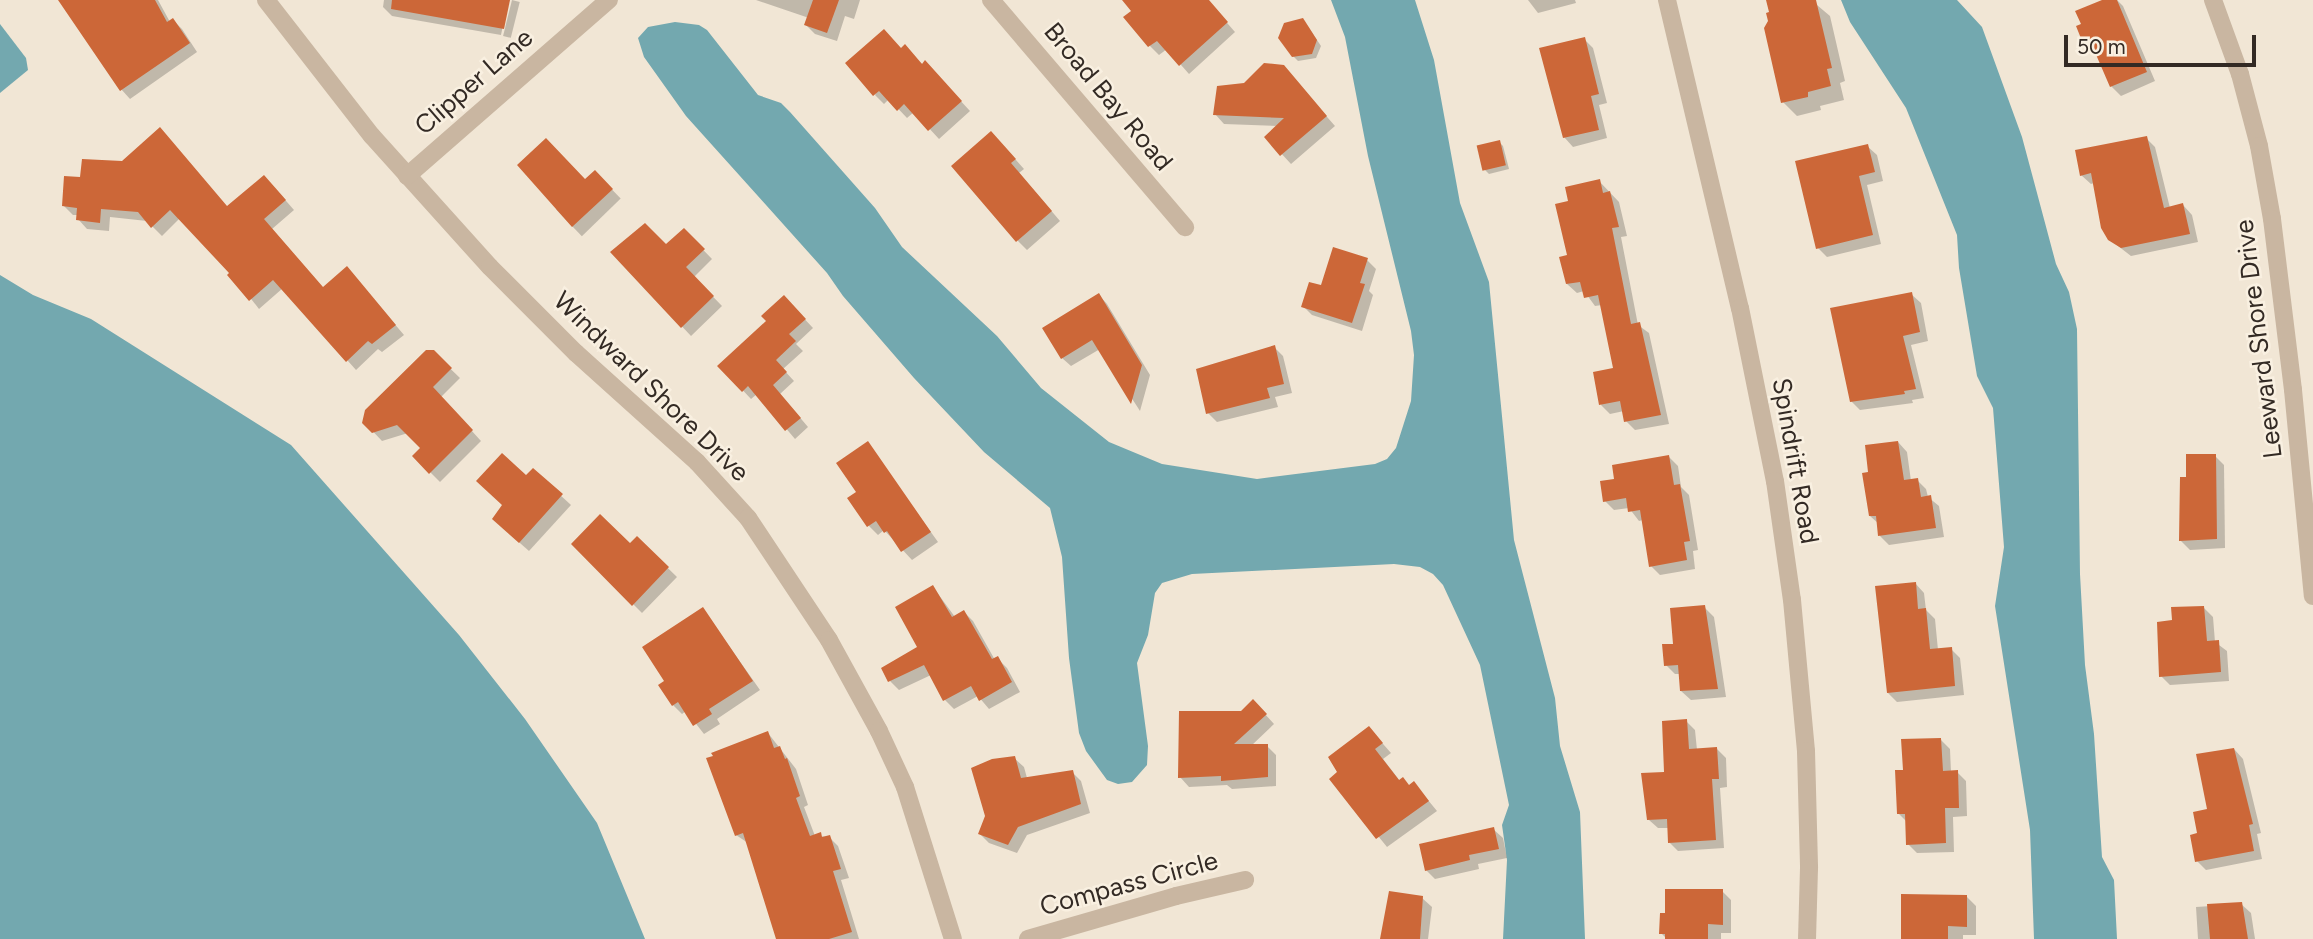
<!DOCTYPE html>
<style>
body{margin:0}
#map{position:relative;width:2313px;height:939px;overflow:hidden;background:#f1e6d5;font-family:Figtree,sans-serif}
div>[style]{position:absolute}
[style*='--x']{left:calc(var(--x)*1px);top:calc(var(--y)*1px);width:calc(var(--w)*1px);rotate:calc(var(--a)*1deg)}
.water>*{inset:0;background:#73a8af}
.shadow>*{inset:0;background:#0003;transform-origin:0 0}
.building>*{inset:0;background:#cc6738;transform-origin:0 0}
.street>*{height:18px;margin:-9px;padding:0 9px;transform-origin:9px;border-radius:9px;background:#c9b6a1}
span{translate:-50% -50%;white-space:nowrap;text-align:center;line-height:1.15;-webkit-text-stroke:5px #f9f0e1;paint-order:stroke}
.street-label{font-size:26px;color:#332a24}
.scale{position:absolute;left:2064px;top:35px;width:192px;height:32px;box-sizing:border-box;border:4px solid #332a24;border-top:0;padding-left:9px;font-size:21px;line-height:24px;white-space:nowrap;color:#332a24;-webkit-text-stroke:5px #f9f0e1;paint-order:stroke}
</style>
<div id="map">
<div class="water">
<div style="clip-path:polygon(1331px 0,1415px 0,1434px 60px,1460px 203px,1489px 282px,1514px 540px,1555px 698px,1560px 746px,1580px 812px,1585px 939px,1503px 939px,1507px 860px,1502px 825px,1509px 805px,1480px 665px,1443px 585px,1433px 574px,1420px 567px,1394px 564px,1192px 574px,1162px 583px,1155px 593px,1148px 635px,1137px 663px,1148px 746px,1147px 765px,1132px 782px,1118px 784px,1107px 780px,1086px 751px,1079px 733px,1069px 658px,1062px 557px,1050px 508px,984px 452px,914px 378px,843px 296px,827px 273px,686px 116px,644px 57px,638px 38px,648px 27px,675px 22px,699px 25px,707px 30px,758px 95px,781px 103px,790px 112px,875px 208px,902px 247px,997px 336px,1041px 388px,1109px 442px,1162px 464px,1257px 479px,1375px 464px,1387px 459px,1396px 448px,1411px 401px,1414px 355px,1411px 331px,1368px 156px,1345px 37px)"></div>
<div style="clip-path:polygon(1841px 0,1957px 0,1982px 27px,2022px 137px,2056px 264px,2069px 292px,2077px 329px,2080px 574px,2085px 665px,2094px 734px,2102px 857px,2114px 880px,2117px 939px,2034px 939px,2030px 830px,1995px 606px,2004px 547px,1993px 408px,1977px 376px,1959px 268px,1957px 235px,1906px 108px,1850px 22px)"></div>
<div style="clip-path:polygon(0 24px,26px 58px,28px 70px,0 93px)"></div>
<div style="clip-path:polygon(0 275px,33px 295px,91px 319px,291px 445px,459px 635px,525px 719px,597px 823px,645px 939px,0 939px)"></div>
</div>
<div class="shadow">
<div style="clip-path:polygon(67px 0,158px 0,170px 22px,173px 20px,182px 29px,197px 52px,130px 99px,121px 89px)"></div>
<div style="clip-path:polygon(384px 0,508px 0,501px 35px,392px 16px,383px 7px)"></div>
<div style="left:512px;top:0;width:8px;height:37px;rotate:14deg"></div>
<div style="clip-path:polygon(756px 0,860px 0,854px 19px,845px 16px,837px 41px,815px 34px,806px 25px,809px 18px)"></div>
<div style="clip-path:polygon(1124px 0,1207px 0,1235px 32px,1189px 74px,1167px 49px,1159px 55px,1150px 46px,1125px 17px,1133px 11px)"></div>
<div style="clip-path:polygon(1528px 0,1575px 0,1576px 3px,1538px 13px)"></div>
<div style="clip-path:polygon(1768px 0,1811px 0,1830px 16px,1845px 81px,1840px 83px,1844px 100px,1820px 106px,1821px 110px,1797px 116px,1783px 102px)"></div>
<div style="clip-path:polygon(2107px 0,2117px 0,2123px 6px,2155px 81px,2121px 96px,2111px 86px,2097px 53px,2095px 54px,2086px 45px,2078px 27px)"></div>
<div style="clip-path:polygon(1307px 25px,1321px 46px,1316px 58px,1298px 61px,1293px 56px)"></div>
<div style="clip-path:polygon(1584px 39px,1593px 48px,1607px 103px,1599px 105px,1607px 138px,1573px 147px,1564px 137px)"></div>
<div style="clip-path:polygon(902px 50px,934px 72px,970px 111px,939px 139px,914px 112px,907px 118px,889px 99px,884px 104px,875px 95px)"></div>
<div style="clip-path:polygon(1292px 77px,1335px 126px,1291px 164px,1267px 138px,1279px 126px,1224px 124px,1215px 114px)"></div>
<div style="clip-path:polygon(2146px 138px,2155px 147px,2170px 208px,2183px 205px,2192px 215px,2198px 242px,2131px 256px,2109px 239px,2094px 183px,2091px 184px,2081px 175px)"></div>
<div style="clip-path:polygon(1000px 142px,1024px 169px,1019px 173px,1060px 221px,1027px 250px,1018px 241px)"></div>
<div style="clip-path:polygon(1499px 142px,1503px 146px,1509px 169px,1489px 174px,1485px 170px)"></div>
<div style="clip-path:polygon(1867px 146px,1877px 155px,1883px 181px,1867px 185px,1881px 244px,1827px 257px,1818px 248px)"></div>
<div style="left:595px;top:172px;width:37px;height:54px;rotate:46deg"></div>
<div style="clip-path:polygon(1599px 181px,1619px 202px,1627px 236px,1621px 237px,1638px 325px,1649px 333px,1669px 424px,1635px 430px,1626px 421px,1624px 411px,1610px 414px,1601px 405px,1615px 369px,1602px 305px,1595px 306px,1584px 291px,1577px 293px,1567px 284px,1570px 203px)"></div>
<div style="clip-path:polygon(273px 186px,294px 210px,272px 229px,323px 288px,347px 268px,404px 335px,382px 352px,378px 349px,356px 370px,283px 288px,259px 309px,231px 273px,180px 218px,162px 236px,147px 221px,110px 217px,109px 231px,87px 229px,78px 219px,78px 215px,73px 215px,63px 205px,228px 208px)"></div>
<div style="clip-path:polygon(684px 230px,712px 259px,694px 277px,722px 306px,691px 336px,612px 252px,666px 247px)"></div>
<div style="clip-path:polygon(1367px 260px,1376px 269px,1369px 291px,1373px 295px,1362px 331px,1312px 315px,1303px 306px,1322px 287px)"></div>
<div style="clip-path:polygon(1911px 294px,1921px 303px,1928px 341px,1911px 345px,1924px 398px,1912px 400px,1913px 403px,1860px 410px,1851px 401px)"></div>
<div style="clip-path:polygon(1099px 295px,1107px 304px,1150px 375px,1140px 411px,1100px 349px,1071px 366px,1062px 358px)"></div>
<div style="clip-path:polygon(784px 297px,813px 328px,796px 344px,803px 351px,783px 369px,794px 381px,780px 394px,808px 427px,795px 439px,757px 394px,751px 399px,720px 366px,768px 321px)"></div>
<div style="clip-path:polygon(1274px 347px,1283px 356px,1292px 393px,1275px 397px,1278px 407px,1217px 422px,1208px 413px)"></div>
<div style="clip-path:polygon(433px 352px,460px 378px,441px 397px,481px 441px,440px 482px,414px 456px,423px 448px,408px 433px,382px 441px,364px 422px)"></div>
<div style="clip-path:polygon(1898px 442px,1907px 452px,1911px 481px,1917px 480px,1926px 489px,1928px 497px,1939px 506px,1944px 537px,1889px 545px,1880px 536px,1879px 524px,1870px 516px,1870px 473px)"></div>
<div style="clip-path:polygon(868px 444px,938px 542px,912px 560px,884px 530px,878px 535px,869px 526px,858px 493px)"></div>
<div style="clip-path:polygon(2215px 456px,2224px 465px,2225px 548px,2190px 550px,2181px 541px,2187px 479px)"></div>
<div style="clip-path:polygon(1669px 457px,1678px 466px,1681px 487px,1689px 495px,1698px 550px,1693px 551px,1695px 569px,1660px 575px,1651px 566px,1643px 520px,1639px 521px,1629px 508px,1614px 510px,1605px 501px,1616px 481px)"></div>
<div style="clip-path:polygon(533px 470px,571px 505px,529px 551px,503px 528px,527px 478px)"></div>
<div style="clip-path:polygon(637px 538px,677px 577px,642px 613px,573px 544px,630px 546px)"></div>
<div style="clip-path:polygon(1915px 583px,1924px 593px,1926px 610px,1935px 619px,1938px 650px,1951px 649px,1960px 658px,1964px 695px,1897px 702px,1888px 693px)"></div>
<div style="clip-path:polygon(933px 587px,955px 617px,964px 612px,973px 621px,995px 660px,998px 659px,1007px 668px,1020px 692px,989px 709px,978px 696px,954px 709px,945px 700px,931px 675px,899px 690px,890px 681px,920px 648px)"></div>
<div style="clip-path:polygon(1704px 607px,1714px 617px,1726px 697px,1691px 700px,1681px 691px,1680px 674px,1675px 674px,1666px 665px,1674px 645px)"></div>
<div style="clip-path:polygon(2204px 608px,2213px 617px,2215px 642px,2227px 651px,2229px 681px,2170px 685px,2161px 676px,2174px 622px)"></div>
<div style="clip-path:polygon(703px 609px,760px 690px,717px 719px,720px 724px,704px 734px,686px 711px,682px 714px,673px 705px,667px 681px)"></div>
<div style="clip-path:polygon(1253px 701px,1274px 724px,1251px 746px,1267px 746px,1276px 755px,1276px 786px,1232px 789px,1227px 785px,1189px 787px,1180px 777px)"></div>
<div style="clip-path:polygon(1686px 721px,1695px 730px,1697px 750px,1717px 749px,1726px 758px,1727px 787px,1720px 788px,1724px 848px,1678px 851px,1669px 842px,1669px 828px,1658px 828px,1649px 820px)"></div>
<div style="clip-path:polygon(1369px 728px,1391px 753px,1383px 759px,1400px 781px,1410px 786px,1414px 783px,1437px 811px,1387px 847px,1332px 779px)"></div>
<div style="clip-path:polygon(768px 733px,796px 769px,808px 805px,804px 807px,815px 836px,829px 837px,838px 846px,849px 878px,841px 880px,859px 939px,777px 939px,748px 843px,736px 835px)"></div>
<div style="clip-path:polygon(1941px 740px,1950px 749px,1951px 772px,1957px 772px,1966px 781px,1967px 816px,1953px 817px,1954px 852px,1917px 853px,1908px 844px,1907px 822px,1899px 814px,1904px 771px)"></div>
<div style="clip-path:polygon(2234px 749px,2243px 759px,2261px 833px,2257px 834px,2262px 859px,2206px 870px,2197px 861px,2199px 835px)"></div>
<div style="clip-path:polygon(1014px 758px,1024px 767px,1027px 778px,1072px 772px,1081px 781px,1090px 813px,1027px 835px,1017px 853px,989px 843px,980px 834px)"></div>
<div style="clip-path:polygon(1493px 829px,1503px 838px,1507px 858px,1478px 864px,1479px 869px,1435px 879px,1426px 870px)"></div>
<div style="clip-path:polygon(1722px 891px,1731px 900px,1731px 933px,1721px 933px,1721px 939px,1667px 939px,1661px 933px)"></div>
<div style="clip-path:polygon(1967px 897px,1976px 906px,1976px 935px,1963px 935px,1963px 939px,1903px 939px)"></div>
<div style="clip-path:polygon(1422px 898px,1432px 907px,1428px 939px,1383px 939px)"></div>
<div style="clip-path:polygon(2241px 904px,2251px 913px,2255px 939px,2198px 939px,2196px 907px)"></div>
</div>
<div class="building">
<div style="clip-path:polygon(58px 0,155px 0,167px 22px,173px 18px,190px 43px,120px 91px)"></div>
<div style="clip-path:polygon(392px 0,510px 0,504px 29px,391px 9px)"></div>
<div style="clip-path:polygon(813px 0,839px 0,827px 33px,804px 25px)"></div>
<div style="clip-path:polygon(1122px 0,1209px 0,1228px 22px,1179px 66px,1157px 41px,1148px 47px,1123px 17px,1131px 11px)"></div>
<div style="clip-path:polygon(1766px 0,1816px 0,1832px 68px,1827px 69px,1831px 86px,1808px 92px,1808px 97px,1781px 103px,1764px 28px,1768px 21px,1766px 13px,1769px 12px)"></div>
<div style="clip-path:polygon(2102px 0,2117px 0,2147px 72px,2110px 87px,2091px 43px,2084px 46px,2076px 26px,2081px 24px,2075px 11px)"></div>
<div style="clip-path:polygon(1303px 18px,1317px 40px,1312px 54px,1292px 57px,1278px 38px,1284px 23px)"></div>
<div style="clip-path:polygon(884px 29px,901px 48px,905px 44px,922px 64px,925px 60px,962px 101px,928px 131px,904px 104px,897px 111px,879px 91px,873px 96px,845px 63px)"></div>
<div style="clip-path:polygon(1585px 37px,1599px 94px,1591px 96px,1599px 130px,1563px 138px,1539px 48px)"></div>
<div style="clip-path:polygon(1264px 63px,1284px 65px,1327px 116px,1280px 156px,1264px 137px,1284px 118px,1213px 115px,1217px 86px,1244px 83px)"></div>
<div style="clip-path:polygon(160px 127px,227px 206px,264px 175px,286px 200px,264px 219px,323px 287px,347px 266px,396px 325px,372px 344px,368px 341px,346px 362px,273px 280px,249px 301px,227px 275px,229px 273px,170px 210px,151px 228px,138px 212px,101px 209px,100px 223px,76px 220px,77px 208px,62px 206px,64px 176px,80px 177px,82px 159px,122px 161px)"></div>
<div style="clip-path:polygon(991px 131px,1016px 159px,1011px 163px,1052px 211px,1016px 242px,951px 166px)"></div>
<div style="clip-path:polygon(2147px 136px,2164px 208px,2183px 203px,2190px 234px,2121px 248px,2108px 240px,2101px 228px,2091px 173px,2080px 176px,2075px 150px)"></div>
<div style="clip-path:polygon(546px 138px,585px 179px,595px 170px,613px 189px,572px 227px,517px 165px)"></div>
<div style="left:1500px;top:140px;width:26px;height:24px;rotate:77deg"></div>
<div style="clip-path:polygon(1868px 144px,1875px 172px,1859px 176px,1873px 235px,1816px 249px,1795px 161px)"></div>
<div style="clip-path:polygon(1600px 179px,1603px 193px,1610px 191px,1619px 227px,1612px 228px,1631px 324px,1640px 322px,1661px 415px,1624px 422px,1620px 401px,1599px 405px,1593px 372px,1613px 368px,1598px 295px,1584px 298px,1580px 282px,1566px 284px,1559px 257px,1567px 255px,1555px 204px,1568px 201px,1565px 187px)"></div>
<div style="clip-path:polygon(645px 223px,666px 244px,684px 228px,705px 249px,686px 267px,714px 296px,681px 328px,610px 252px)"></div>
<div style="clip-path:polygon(1333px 247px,1368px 258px,1360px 283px,1365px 284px,1352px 323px,1301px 307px,1309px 282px,1321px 285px)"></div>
<div style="clip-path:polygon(1912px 292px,1920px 332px,1903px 336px,1916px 389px,1904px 391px,1905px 394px,1850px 402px,1830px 308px)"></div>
<div style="clip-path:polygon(1099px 293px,1142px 365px,1131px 404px,1092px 340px,1061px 359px,1042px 328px)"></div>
<div style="clip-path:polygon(784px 295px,806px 319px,789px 334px,796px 341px,776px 360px,787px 372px,773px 385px,801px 418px,785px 431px,748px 386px,742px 392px,717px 366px,766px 321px,761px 316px)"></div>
<div style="clip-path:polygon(1275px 345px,1284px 384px,1267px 388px,1270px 398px,1206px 414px,1196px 369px)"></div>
<div style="clip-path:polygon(426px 350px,434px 350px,452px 368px,433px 387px,473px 430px,429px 474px,412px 456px,420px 448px,397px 425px,372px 433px,362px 423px,365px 410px)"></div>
<div style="clip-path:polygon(868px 441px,931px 532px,901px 552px,887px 531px,884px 533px,876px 521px,867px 527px,847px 498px,856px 492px,836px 463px)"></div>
<div style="clip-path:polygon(1898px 441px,1904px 480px,1918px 478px,1921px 497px,1931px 495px,1936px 528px,1878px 536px,1876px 516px,1869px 516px,1862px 473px,1868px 472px,1865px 445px)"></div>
<div style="clip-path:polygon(502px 453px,526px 475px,533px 468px,563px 494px,519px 543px,492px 519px,502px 505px,476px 481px)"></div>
<div style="clip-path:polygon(2186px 454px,2216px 454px,2217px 539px,2179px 541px,2180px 477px,2186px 477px)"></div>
<div style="clip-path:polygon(1669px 455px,1674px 485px,1680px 484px,1690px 541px,1684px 542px,1687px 560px,1649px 567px,1640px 510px,1628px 512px,1626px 498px,1603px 502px,1600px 481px,1614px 479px,1612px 465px)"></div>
<div style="clip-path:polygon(600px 514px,630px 543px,637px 536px,669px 567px,632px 606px,571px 544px)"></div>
<div style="clip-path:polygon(1916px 582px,1918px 609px,1926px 608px,1930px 649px,1952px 647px,1955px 686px,1887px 693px,1875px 586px)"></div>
<div style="clip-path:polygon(933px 585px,952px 617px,964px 610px,992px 659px,998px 656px,1012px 682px,979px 701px,971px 686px,943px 701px,924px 665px,888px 682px,881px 668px,917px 647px,895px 607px)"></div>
<div style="clip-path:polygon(1705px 605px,1718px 689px,1680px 691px,1678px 665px,1664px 666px,1662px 644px,1673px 644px,1670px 608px)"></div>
<div style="clip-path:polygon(2204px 606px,2207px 641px,2219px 640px,2221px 672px,2159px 677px,2157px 622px,2172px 620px,2171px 607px)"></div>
<div style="clip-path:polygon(703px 607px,753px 681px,709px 709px,712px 714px,693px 726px,678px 702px,672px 706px,658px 685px,664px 681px,642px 647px)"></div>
<div style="clip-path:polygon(1253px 699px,1267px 714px,1234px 744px,1268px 744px,1268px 777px,1221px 781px,1221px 776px,1178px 778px,1179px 711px,1241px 711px)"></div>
<div style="clip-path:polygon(1687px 719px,1689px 749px,1717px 747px,1719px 779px,1712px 779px,1716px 840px,1668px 843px,1667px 819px,1647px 820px,1641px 773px,1664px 772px,1662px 721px)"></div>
<div style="clip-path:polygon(1369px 726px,1383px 743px,1375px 749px,1399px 780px,1403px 777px,1409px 785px,1414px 781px,1429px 801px,1376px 839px,1329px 779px,1337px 772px,1328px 757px)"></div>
<div style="clip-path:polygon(768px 731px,774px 748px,780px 746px,785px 759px,787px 758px,800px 796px,796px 798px,810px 836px,821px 832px,822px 837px,830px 835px,841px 869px,833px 871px,852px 932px,829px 939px,776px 939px,743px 833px,735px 836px,706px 758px,713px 756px,711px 753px)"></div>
<div style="clip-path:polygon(1941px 738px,1943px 771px,1958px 770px,1959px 808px,1945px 808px,1946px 843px,1906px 845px,1905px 814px,1897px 814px,1895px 770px,1903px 770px,1901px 739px)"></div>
<div style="clip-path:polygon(2234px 748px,2253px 824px,2249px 825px,2254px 851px,2195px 862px,2190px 835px,2197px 833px,2193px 812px,2207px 809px,2196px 754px)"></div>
<div style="clip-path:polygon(1015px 756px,1021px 778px,1073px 770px,1081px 804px,1018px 827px,1008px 845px,978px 834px,985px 816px,971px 768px,992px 759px)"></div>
<div style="clip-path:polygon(1494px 827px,1499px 849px,1469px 855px,1470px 860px,1425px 871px,1419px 844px)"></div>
<div style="clip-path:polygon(1665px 889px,1723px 889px,1723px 925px,1708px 924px,1708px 939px,1665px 939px,1665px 934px,1659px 934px,1660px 913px,1665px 913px)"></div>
<div style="clip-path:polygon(1389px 891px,1423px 896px,1420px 939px,1380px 939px)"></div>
<div style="clip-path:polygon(1901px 894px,1967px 895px,1967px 927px,1948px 926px,1948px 939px,1901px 939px)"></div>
<div style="clip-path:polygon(2242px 902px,2248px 939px,2210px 939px,2207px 904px)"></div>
</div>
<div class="street">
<div style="--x:266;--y:0;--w:172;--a:52.1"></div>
<div style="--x:372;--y:136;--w:176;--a:48"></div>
<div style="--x:490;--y:267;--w:122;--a:45"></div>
<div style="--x:576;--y:353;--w:163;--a:42"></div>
<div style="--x:697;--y:462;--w:76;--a:47.7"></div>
<div style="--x:748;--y:518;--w:146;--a:56.4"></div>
<div style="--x:829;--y:640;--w:104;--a:61.2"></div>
<div style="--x:879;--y:731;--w:62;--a:65.1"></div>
<div style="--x:905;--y:787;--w:159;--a:72.5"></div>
<div style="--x:991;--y:0;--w:299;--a:49.5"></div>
<div style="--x:1667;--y:0;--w:317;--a:76.7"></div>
<div style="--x:1740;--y:308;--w:177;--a:78.6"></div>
<div style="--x:1775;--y:481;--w:120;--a:81.9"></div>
<div style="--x:1792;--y:600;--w:152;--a:84.7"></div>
<div style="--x:1806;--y:751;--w:117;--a:88.5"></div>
<div style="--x:1809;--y:868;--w:71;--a:91.6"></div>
<div style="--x:2213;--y:0;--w:79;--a:70"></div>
<div style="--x:2240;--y:74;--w:74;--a:75.2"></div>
<div style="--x:2259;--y:146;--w:74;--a:79.9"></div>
<div style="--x:2272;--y:219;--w:172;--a:83"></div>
<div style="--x:2293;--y:390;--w:207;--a:84.5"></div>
<div style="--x:407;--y:176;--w:268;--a:-41.1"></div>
<div style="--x:1028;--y:939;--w:154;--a:-16.2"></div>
<div style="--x:1176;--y:896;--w:71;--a:-13.1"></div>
</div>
<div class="street-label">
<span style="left:474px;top:82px;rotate:-41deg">Clipper Lane</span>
<span style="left:1108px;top:97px;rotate:50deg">Broad Bay Road</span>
<span style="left:2259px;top:339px;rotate:-97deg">Leeward Shore Drive</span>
<span style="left:651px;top:387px;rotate:44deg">Windward Shore Drive</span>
<span style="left:1795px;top:461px;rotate:80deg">Spindrift Road</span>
<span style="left:1129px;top:884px;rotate:-15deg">Compass Circle</span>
</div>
<div class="scale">50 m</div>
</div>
